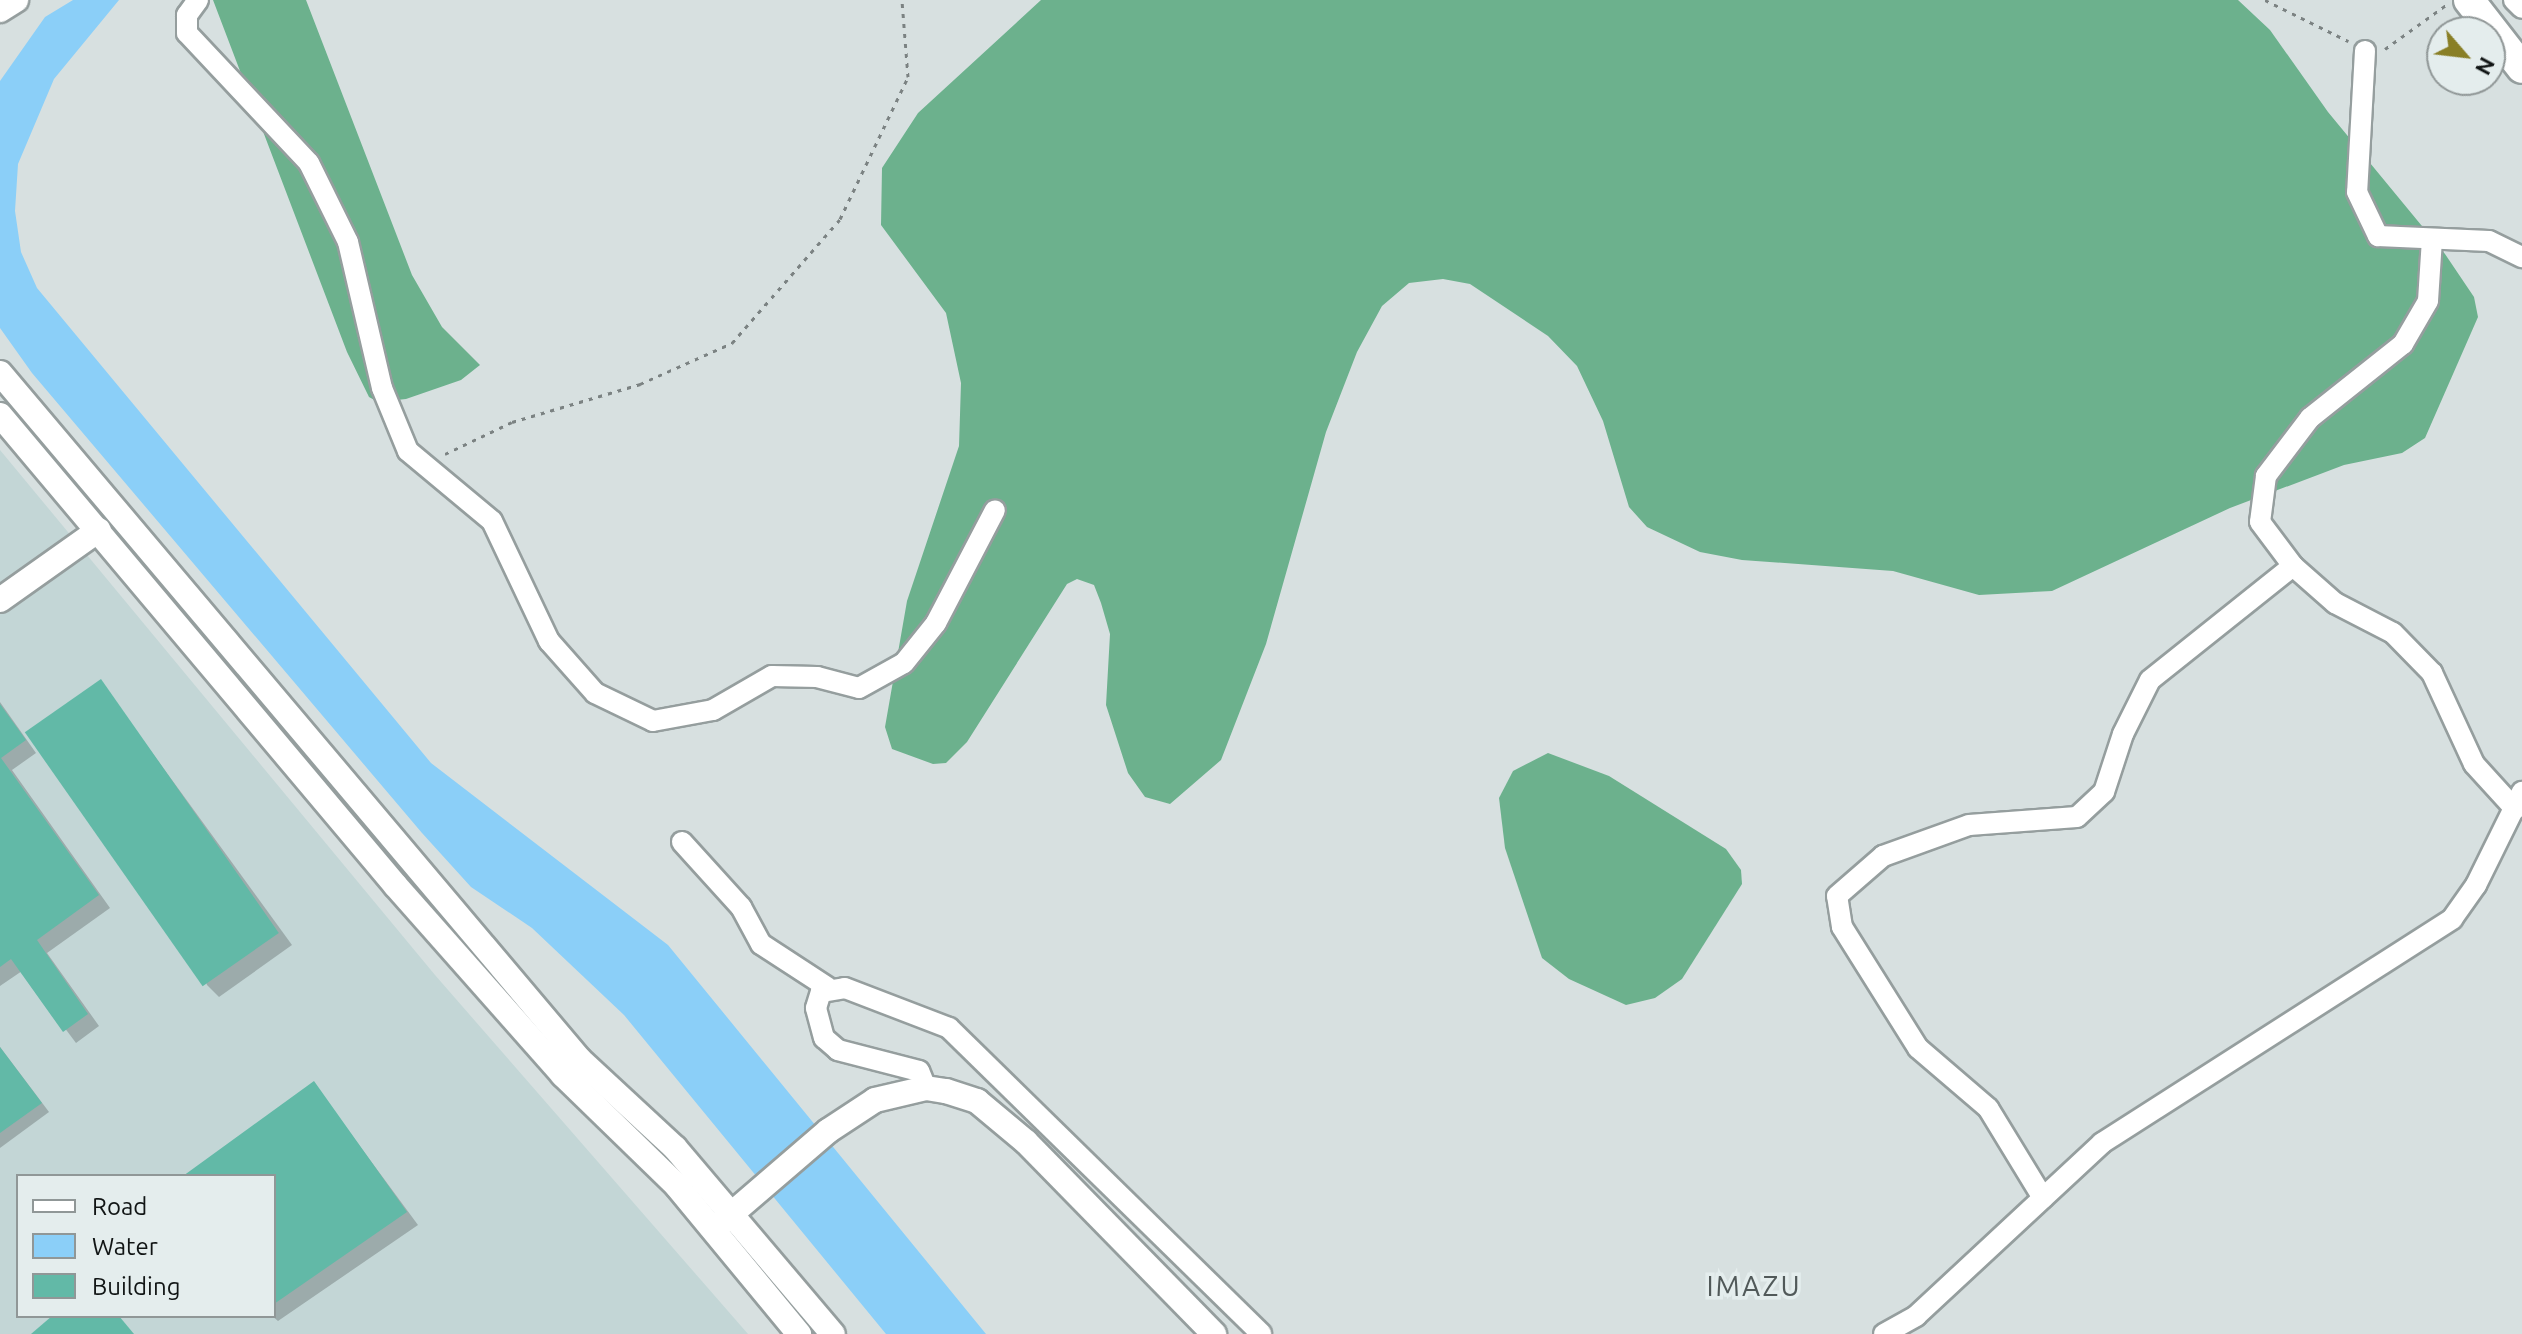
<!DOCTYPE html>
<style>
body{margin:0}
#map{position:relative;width:2522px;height:1334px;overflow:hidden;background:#d7e0e0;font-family:Ubuntu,sans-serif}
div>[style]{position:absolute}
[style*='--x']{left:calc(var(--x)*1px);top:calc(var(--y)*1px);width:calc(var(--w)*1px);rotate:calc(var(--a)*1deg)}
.built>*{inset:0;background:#c3d6d6}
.forest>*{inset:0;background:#6cb18d}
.water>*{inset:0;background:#8bcff8}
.shadow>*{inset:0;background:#0003}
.building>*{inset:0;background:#62b9a7;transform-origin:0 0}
.path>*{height:3px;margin-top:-1.5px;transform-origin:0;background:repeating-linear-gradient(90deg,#7b8282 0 4px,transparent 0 10px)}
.roads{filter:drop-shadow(2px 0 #959e9e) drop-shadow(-2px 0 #959e9e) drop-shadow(0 2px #959e9e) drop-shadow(0 -2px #959e9e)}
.minor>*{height:20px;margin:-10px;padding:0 10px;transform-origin:10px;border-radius:10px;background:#fff}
.tertiary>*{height:24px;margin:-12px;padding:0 12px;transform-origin:12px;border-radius:12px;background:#fff}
.primary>*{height:30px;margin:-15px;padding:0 15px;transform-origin:15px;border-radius:15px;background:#fff}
span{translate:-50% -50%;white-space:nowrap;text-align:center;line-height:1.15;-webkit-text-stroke:7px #e4eded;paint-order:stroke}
.quarter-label{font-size:28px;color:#515959;letter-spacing:2px}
.legend{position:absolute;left:16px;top:1174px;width:260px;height:144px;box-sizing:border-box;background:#e4eded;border:2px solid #909797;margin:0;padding:10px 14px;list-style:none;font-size:24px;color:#111515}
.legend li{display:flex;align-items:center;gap:16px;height:40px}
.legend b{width:40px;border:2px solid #909797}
.north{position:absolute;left:2426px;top:16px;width:80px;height:80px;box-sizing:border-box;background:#e4eded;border:2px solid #909797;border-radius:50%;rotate:118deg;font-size:22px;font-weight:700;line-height:32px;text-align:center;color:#111515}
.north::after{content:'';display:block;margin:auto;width:28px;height:36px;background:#897f26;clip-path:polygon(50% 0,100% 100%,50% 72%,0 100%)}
</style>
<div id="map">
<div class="built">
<div style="clip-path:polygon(evenodd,0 450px,435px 975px,748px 1334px,0 1334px,0 450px,18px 1176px,274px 1176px,274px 1316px,18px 1316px,18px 1176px)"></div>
</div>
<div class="forest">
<div style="clip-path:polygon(213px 0,306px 0,412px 275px,442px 327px,480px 365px,461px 380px,406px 399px,378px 402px,369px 397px,347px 352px)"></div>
<div style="clip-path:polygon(1041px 0,2238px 0,2270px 30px,2328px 112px,2445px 254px,2474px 297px,2478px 317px,2425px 438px,2402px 453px,2344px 465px,2230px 508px,2052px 591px,1979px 595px,1893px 571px,1742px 560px,1700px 552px,1647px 527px,1629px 507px,1603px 421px,1577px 366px,1548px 336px,1470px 284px,1443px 279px,1409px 283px,1382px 306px,1357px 352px,1326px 432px,1266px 644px,1221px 760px,1170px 804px,1145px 797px,1128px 773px,1106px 705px,1110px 634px,1101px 603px,1094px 585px,1077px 579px,1067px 584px,967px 742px,946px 763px,933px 764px,892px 749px,885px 727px,907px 601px,959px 446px,961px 383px,946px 313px,881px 225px,882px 168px,918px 113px)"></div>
<div style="clip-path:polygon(1548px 753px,1609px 776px,1726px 849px,1741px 870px,1742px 884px,1682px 979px,1655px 998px,1626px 1005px,1569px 979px,1542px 958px,1505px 848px,1499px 798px,1513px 771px)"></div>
</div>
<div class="water">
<div style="clip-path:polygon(73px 0,119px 0,54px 79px,18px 164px,15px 211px,21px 252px,37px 288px,431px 763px,668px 945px,986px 1334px,886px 1334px,624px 1015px,532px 928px,471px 887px,422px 833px,32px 373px,0 328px,0 81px,45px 17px)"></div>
</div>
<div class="shadow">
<div style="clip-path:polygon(100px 681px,292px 945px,219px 997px,207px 985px)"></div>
<div style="clip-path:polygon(0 702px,36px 753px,12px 770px,110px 908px,47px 953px,99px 1026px,76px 1043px,22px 971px,0 986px)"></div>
<div style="clip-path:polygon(0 1047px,49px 1112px,0 1148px)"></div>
<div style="clip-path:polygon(314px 1084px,418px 1225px,278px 1321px,272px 1316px,274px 1176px,186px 1176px)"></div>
</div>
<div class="building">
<div style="left:101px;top:679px;width:310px;height:93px;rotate:55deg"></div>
<div style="clip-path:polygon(0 704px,26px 740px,1px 758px,99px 895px,37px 940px,88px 1014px,63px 1032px,11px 959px,0 967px)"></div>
<div style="clip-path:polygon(0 1047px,42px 1103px,0 1133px)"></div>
<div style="clip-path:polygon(314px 1081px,407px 1212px,274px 1304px,274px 1176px,183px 1176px)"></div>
<div style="clip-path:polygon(52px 1316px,119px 1316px,134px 1334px,31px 1334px)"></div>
</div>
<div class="path">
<div style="--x:2265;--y:0;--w:93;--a:26.3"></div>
<div style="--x:2385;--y:49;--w:75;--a:-35.8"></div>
<div style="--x:445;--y:454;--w:74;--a:-25.5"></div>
<div style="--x:512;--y:422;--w:134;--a:-16.5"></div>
<div style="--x:640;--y:384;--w:101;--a:-24"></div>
<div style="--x:732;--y:343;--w:164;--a:-48.9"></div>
<div style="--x:840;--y:219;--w:157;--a:-64.4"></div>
<div style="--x:908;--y:77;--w:77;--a:-94.5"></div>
</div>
<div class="roads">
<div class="minor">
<div style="--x:198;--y:0;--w:19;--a:126"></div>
<div style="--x:187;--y:15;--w:18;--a:90"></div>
<div style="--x:187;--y:33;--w:178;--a:46.8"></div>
<div style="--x:309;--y:163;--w:88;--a:63.7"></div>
<div style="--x:348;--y:242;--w:150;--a:76.9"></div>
<div style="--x:382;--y:388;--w:68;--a:67.6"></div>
<div style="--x:408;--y:451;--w:109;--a:39.8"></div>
<div style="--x:492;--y:521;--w:133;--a:64.6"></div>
<div style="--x:549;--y:641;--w:69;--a:48.5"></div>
<div style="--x:595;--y:693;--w:64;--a:25.8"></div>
<div style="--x:653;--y:721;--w:61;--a:-10.4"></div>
<div style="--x:713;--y:710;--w:68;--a:-30"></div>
<div style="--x:772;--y:676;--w:45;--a:1.3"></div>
<div style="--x:817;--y:677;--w:43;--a:14.7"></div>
<div style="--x:859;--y:688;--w:51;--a:-29.1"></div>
<div style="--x:904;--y:663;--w:51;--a:-51.3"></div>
<div style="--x:936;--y:623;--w:127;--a:-62.4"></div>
<div style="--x:2514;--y:0;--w:11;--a:45"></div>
<div style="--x:2365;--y:51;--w:141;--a:93.2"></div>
<div style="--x:2357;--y:192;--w:49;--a:64.5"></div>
<div style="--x:2378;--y:236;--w:111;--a:2.6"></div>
<div style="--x:2489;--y:241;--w:37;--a:26"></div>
<div style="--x:2432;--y:239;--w:62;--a:93.7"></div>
<div style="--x:2428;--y:301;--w:50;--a:120.2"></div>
<div style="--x:2403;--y:344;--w:119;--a:141.5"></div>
<div style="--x:2310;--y:418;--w:73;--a:127.2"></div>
<div style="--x:2266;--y:476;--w:46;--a:97.4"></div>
<div style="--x:2260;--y:522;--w:55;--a:53.1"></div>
<div style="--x:2293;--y:566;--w:56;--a:41.4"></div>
<div style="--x:2335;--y:603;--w:65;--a:27.3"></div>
<div style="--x:2393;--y:633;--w:56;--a:45.7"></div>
<div style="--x:2432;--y:673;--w:100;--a:65.2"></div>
<div style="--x:2474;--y:764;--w:61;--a:47.7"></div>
<div style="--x:682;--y:842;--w:88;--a:47.8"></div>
<div style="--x:741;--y:907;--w:42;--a:61.6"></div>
<div style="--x:761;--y:944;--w:79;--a:33.1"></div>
<div style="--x:926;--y:1088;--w:18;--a:-112"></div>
<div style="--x:919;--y:1071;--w:84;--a:-165.5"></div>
<div style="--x:838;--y:1050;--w:18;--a:-139"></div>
<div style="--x:824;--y:1038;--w:31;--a:-105"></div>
<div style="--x:816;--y:1008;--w:17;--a:-73"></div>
<div style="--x:821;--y:992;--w:24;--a:-9"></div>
<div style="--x:845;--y:988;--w:111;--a:21"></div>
<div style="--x:949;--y:1028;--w:437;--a:44.4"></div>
<div style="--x:2043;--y:1198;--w:105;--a:-121.4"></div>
<div style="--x:1988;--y:1108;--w:92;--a:-139.4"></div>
<div style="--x:1918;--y:1048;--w:143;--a:-122.1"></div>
<div style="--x:1842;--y:927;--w:31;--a:-99"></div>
<div style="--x:1837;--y:896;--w:61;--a:-41"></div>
<div style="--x:1883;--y:856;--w:91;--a:-19.8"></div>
<div style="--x:1969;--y:825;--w:108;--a:-4.2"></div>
<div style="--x:2077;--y:817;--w:37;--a:-43"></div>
<div style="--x:2104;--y:792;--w:61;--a:-71.9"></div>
<div style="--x:2123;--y:734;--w:60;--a:-63.4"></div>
<div style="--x:2150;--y:680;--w:183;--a:-38.6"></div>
<div style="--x:1884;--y:1334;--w:37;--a:-29"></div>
<div style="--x:1916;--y:1316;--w:254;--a:-42.9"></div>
<div style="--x:2102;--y:1143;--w:416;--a:-32.6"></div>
<div style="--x:2452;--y:919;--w:42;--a:-54.8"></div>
<div style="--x:2476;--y:885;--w:104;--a:-63.7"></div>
</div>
<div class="tertiary">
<div style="--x:0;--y:10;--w:19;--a:-32"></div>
<div style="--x:0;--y:373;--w:899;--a:49.83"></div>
<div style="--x:580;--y:1060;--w:129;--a:42.8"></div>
<div style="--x:675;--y:1148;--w:244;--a:49.7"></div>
<div style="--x:0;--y:415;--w:615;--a:49.94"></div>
<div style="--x:396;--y:886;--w:252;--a:48.5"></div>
<div style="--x:563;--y:1075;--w:159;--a:44.2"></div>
<div style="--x:677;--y:1186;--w:192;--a:50.5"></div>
<div style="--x:0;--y:600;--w:121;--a:-35.3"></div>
<div style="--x:721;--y:1223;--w:141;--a:-40.7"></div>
<div style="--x:828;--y:1131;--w:56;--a:-33.4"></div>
<div style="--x:875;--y:1100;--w:52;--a:-13.2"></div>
<div style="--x:926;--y:1088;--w:20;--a:9"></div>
<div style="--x:946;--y:1091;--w:33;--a:18"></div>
<div style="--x:977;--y:1101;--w:64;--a:39.9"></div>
<div style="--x:1026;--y:1142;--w:269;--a:45.6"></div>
</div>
<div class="primary">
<div style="--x:2469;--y:0;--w:86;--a:52.1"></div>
</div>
</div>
<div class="quarter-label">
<span style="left:1754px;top:1286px">IMAZU</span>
</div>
<ul class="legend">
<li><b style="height:10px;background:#fff"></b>Road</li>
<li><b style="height:22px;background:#8bcff8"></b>Water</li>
<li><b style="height:22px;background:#62b9a7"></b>Building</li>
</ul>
<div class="north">N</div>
</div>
